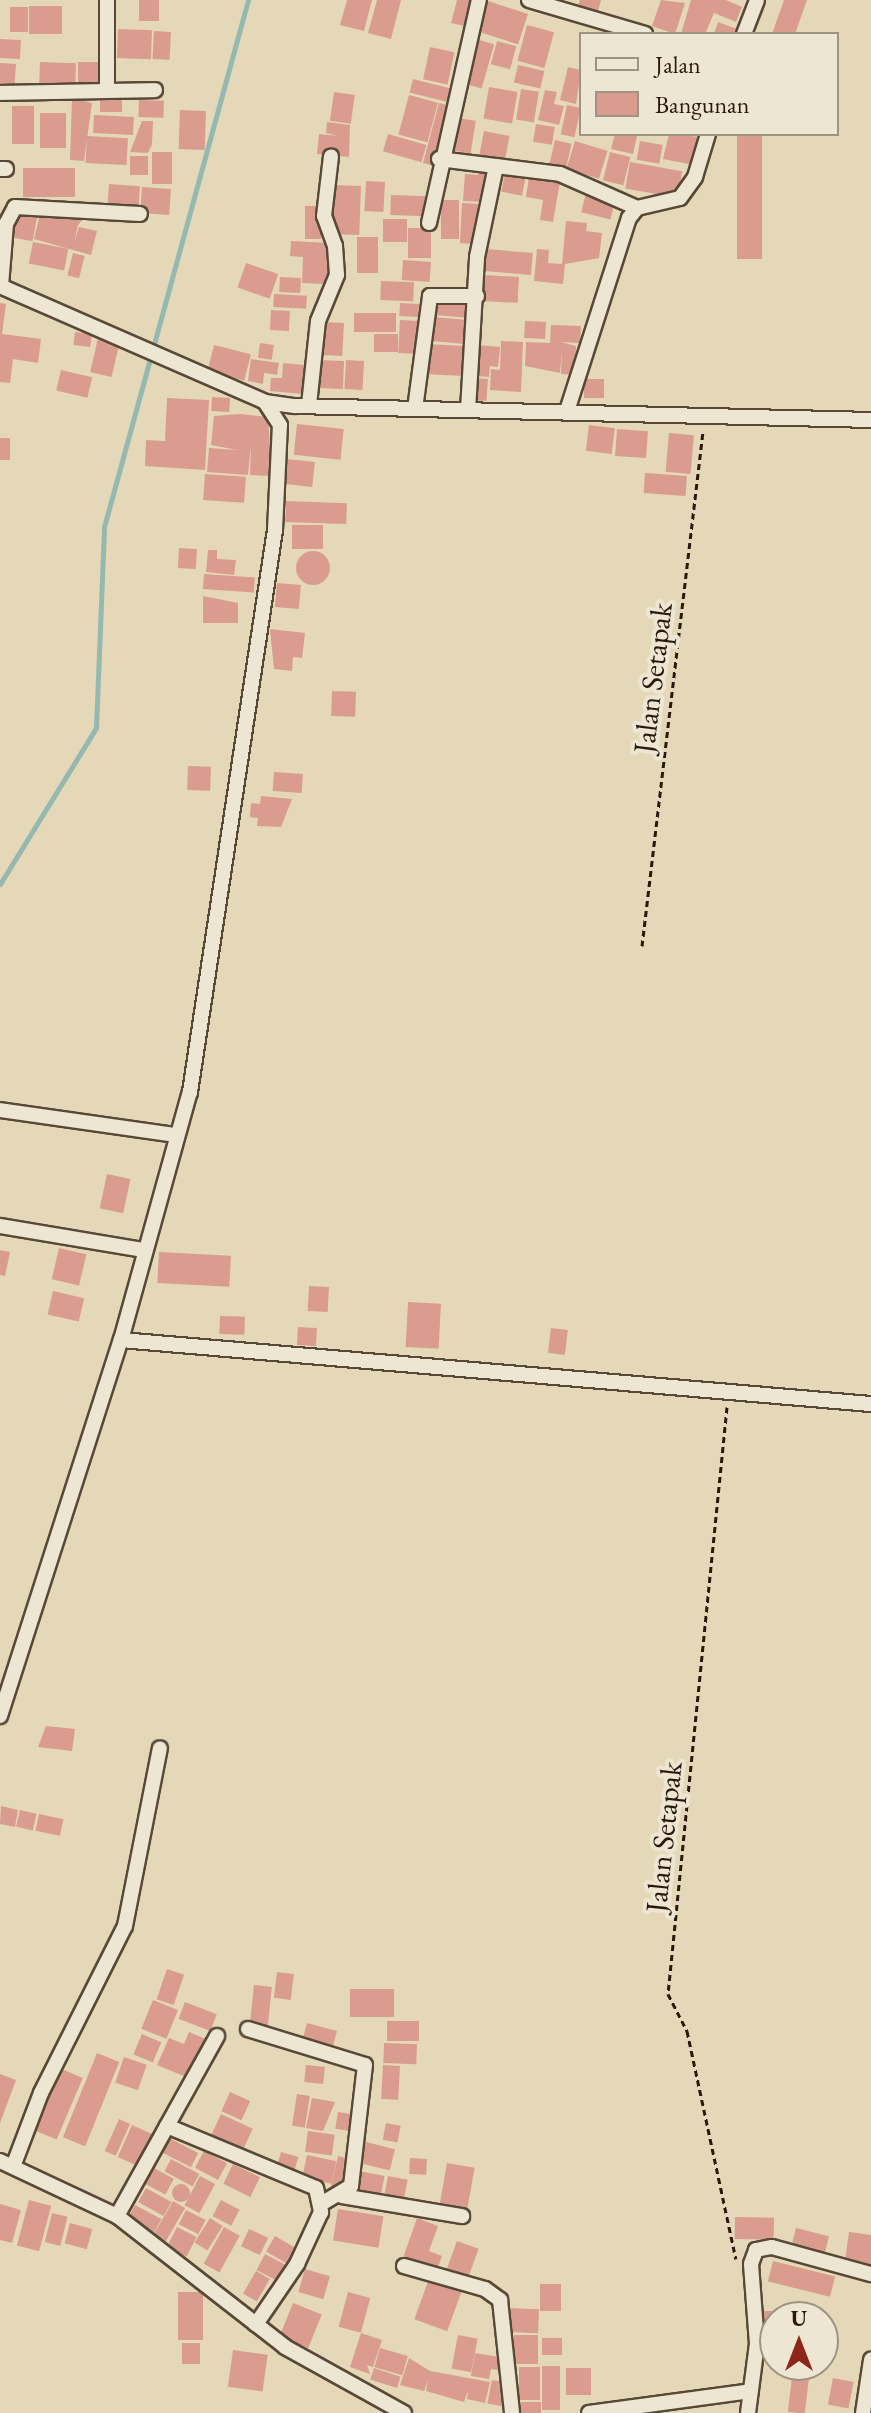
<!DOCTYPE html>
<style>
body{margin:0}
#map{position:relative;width:871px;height:2413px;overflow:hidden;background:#e4d8b9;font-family:"EB Garamond",serif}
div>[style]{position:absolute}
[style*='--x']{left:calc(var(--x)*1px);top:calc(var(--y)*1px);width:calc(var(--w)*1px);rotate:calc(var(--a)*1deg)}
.stream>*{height:5px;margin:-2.5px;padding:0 2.5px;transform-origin:2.5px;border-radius:2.5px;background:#95b9b1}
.building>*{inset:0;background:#d99c8f;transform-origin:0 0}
.round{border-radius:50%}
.path>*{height:3px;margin-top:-1.5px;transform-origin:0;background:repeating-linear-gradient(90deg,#29190c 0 6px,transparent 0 10px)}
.roads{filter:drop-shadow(2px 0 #584937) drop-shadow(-2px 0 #584937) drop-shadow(0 2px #584937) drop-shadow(0 -2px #584937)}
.minor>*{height:14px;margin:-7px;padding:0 7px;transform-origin:7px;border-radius:7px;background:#ede6d2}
span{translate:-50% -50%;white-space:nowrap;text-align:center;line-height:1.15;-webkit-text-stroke:8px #ede6d2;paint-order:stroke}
.street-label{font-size:30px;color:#29190c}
.legend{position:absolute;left:579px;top:32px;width:260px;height:104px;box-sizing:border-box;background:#ede6d2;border:2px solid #9f9483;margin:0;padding:10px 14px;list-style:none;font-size:24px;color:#29190c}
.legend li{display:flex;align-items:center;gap:16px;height:40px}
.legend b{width:40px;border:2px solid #9f9483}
.north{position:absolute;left:759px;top:2301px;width:80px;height:80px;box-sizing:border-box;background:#ede6d2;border:2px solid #9f9483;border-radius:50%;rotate:0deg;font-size:22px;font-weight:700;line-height:32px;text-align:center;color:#29190c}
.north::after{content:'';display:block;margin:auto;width:28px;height:36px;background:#8f2418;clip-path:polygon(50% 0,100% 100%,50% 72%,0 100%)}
</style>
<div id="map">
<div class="stream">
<div style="--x:0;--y:884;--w:183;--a:-58.4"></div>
<div style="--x:96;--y:728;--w:201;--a:-87.7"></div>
<div style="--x:104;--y:527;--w:546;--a:-74.72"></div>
</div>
<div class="building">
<div style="left:139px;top:0;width:20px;height:21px"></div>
<div style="clip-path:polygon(347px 0,372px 0,364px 31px,340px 25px)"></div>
<div style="clip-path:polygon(377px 0,401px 0,391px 39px,368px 33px)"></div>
<div style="clip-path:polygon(457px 0,476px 0,469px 27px,451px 23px)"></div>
<div style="clip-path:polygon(580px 0,601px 0,597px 15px,577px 9px)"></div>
<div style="clip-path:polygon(661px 0,685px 3px,675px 34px,652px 26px)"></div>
<div style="clip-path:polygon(691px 0,726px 0,742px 7px,736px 22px,714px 13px,705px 34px,681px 34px)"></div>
<div style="clip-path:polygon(784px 0,807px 0,795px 34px,772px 34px)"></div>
<div style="left:488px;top:1px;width:42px;height:32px;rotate:18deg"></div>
<div style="left:29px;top:6px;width:33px;height:28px"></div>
<div style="left:10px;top:7px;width:18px;height:25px"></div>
<div style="clip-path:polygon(718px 22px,737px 29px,736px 34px,714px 34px)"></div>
<div style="left:527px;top:25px;width:28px;height:37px;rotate:15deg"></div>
<div style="left:118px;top:29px;width:34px;height:29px;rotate:2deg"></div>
<div style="left:154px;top:31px;width:17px;height:28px;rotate:3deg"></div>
<div style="left:0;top:39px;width:21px;height:19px;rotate:3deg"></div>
<div style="left:476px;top:39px;width:19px;height:46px;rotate:16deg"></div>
<div style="left:497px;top:41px;width:20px;height:24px;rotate:15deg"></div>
<div style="left:430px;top:47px;width:25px;height:33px;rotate:12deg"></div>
<div style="left:40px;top:62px;width:36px;height:23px;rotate:2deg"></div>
<div style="clip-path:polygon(78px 62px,105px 62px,105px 80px,78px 87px)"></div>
<div style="left:0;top:63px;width:16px;height:27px;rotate:4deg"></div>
<div style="left:518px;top:65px;width:27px;height:18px;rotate:13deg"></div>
<div style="clip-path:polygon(568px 67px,581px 70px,576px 104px,560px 100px)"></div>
<div style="left:413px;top:79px;width:40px;height:14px;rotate:14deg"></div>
<div style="left:489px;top:87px;width:29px;height:32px;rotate:10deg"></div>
<div style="left:521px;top:89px;width:18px;height:31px;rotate:9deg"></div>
<div style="clip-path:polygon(545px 90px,557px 92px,554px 104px,564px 106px,559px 125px,538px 120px)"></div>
<div style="left:334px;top:92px;width:21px;height:29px;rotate:8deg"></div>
<div style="left:100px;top:94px;width:22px;height:18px"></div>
<div style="left:409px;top:95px;width:30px;height:41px;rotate:15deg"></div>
<div style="clip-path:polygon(72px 98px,92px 103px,84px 161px,70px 160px)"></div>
<div style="left:139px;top:100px;width:25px;height:17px;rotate:2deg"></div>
<div style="left:439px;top:103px;width:11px;height:62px;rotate:15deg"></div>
<div style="left:567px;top:105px;width:14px;height:30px;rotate:12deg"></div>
<div style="left:12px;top:106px;width:22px;height:38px"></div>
<div style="left:180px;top:110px;width:26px;height:39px;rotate:2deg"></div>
<div style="left:40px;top:113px;width:26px;height:35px"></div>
<div style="left:94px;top:115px;width:40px;height:18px;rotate:3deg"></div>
<div style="left:458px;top:118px;width:18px;height:33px;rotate:9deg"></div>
<div style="clip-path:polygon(142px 121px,153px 121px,152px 144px,148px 153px,130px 152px)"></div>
<div style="clip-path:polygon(327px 122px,350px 125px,349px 157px,317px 154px,319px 134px,338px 136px,326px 133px)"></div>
<div style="left:536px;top:124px;width:19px;height:18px;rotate:9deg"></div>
<div style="left:484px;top:131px;width:26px;height:27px;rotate:11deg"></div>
<div style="left:388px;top:134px;width:40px;height:18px;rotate:16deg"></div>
<div style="clip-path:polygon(615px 134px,637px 136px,633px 154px,611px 149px)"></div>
<div style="clip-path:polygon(669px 134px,700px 137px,694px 165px,663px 159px)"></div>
<div style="left:737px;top:134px;width:25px;height:125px"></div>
<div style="left:87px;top:136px;width:41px;height:27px;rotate:3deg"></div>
<div style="left:555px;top:140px;width:17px;height:27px;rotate:13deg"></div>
<div style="left:575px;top:141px;width:34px;height:29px;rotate:17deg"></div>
<div style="left:640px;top:141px;width:23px;height:19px;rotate:10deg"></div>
<div style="left:152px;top:152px;width:20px;height:32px"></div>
<div style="left:610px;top:152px;width:21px;height:29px;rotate:14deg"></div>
<div style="left:130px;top:156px;width:18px;height:19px"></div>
<div style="left:630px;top:162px;width:53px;height:27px;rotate:10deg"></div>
<div style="left:23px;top:168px;width:52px;height:29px"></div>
<div style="clip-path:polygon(478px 169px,488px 170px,486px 202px,463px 201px,465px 174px,478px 175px)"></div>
<div style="left:505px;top:173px;width:21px;height:19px;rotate:11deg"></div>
<div style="clip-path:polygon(529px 177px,560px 182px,553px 222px,540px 220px,543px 200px,526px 197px)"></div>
<div style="left:366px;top:181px;width:19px;height:30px;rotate:3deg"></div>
<div style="left:109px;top:184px;width:31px;height:24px;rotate:4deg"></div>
<div style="left:331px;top:185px;width:30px;height:49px;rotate:2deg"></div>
<div style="left:142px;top:187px;width:29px;height:26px;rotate:4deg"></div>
<div style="left:587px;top:189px;width:30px;height:24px;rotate:14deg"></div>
<div style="left:391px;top:195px;width:36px;height:20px;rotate:2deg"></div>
<div style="left:441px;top:200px;width:18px;height:39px"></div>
<div style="left:462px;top:203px;width:18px;height:40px;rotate:3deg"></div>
<div style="left:305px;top:206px;width:16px;height:33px"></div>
<div style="clip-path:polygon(41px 210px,85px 217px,78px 225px,74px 243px,79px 227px,97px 231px,91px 255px,34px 239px)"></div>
<div style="left:18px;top:211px;width:20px;height:27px;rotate:11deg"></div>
<div style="left:383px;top:219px;width:24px;height:23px"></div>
<div style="clip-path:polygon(566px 221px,587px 223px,586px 231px,602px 233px,599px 258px,565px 264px,563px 284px,534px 281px,537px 249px,549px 250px,548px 263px,562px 264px)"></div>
<div style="left:408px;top:228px;width:23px;height:30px"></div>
<div style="left:357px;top:237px;width:21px;height:36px"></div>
<div style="clip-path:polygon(291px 241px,329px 243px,327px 284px,302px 283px,303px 257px,290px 256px)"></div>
<div style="left:33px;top:242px;width:36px;height:22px;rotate:11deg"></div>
<div style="left:486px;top:249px;width:47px;height:22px;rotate:5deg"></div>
<div style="left:73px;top:253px;width:12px;height:23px;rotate:14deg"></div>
<div style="left:403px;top:260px;width:28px;height:20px;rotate:4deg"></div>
<div style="left:246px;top:263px;width:34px;height:26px;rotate:19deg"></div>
<div style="left:483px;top:275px;width:36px;height:26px;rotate:3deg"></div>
<div style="left:280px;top:277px;width:21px;height:15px;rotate:3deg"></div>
<div style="left:381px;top:281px;width:33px;height:19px;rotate:2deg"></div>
<div style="left:274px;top:294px;width:33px;height:13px;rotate:3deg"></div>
<div style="left:436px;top:299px;width:35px;height:16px;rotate:5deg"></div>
<div style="clip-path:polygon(0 303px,6px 304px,2px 334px,41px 339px,38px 363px,13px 359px,10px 383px,0 382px)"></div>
<div style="left:400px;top:303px;width:19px;height:13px;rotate:3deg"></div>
<div style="left:271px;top:310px;width:19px;height:20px;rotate:3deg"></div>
<div style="left:354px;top:313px;width:42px;height:19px"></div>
<div style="left:433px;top:317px;width:38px;height:24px;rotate:5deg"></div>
<div style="left:400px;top:320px;width:20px;height:33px;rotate:3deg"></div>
<div style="left:525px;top:321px;width:21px;height:17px;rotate:3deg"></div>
<div style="left:324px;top:322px;width:20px;height:33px;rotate:3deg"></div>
<div style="clip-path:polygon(551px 325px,581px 326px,580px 343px,561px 342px,576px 346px,575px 375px,561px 374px,562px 350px,560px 373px,525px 366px,526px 342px,550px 343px)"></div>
<div style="left:75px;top:332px;width:17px;height:13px;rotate:7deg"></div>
<div style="left:374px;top:334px;width:24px;height:18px"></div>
<div style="left:98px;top:338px;width:22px;height:35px;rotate:13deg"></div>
<div style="clip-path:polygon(501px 341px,523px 342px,521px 392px,490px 390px,491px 369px,500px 370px)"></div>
<div style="left:260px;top:343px;width:14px;height:15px;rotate:8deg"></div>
<div style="left:426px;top:344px;width:43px;height:30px;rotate:3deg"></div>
<div style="left:214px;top:345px;width:38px;height:27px;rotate:14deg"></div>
<div style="clip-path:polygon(476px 345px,500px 347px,498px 367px,490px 366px,489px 377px,475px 376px)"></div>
<div style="clip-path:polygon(251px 359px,279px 363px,277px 375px,264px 373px,263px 384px,248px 381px)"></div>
<div style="left:318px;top:360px;width:26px;height:28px;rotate:2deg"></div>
<div style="left:346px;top:360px;width:18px;height:29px;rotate:3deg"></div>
<div style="clip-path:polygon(283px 363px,305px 365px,303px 394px,270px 391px,271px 378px,282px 378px)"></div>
<div style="left:61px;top:370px;width:32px;height:21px;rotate:13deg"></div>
<div style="left:474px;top:378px;width:14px;height:22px;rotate:4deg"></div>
<div style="left:584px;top:379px;width:20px;height:19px"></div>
<div style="left:212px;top:397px;width:18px;height:14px;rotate:3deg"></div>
<div style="clip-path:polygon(167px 398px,209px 400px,205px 470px,145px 466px,146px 440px,165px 441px)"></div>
<div style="clip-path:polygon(240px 414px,268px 417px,272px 476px,250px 475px,251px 445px,248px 475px,207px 472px,209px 448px,237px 450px,211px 445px,214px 416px)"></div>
<div style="left:297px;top:424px;width:47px;height:31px;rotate:6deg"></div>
<div style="left:589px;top:425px;width:26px;height:26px;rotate:7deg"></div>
<div style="left:617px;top:429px;width:31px;height:27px;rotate:4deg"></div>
<div style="left:669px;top:433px;width:25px;height:39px;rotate:5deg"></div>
<div style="left:0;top:438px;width:10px;height:22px"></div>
<div style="left:286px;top:459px;width:29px;height:25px;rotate:6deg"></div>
<div style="left:645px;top:473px;width:42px;height:20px;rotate:4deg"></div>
<div style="left:205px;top:474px;width:41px;height:26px;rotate:4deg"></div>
<div style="left:286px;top:501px;width:61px;height:21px;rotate:2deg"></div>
<div style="left:292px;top:525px;width:31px;height:24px"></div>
<div style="left:179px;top:548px;width:18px;height:20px;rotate:3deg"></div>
<div style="clip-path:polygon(208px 550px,217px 550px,217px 559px,236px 560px,234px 575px,206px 572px)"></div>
<div class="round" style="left:296px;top:551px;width:34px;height:34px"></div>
<div style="left:204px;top:574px;width:51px;height:15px;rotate:4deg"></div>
<div style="left:277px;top:583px;width:24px;height:24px;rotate:5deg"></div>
<div style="clip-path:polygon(203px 596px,238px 603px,238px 623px,203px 623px)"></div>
<div style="clip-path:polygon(270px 629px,305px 633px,302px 658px,293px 657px,292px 671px,274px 669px)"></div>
<div style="left:332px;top:691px;width:24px;height:25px;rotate:2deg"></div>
<div style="left:188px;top:766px;width:23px;height:24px;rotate:2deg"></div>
<div style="left:274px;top:772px;width:29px;height:19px;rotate:4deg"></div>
<div style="clip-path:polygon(261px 796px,292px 799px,281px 827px,257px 826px,258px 818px,250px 817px,251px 803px,260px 804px)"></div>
<div style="left:107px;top:1174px;width:24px;height:35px;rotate:12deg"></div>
<div style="left:59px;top:1248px;width:28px;height:32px;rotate:13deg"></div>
<div style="clip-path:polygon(0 1250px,10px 1252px,5px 1276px,0 1275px)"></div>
<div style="left:159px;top:1252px;width:72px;height:31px;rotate:3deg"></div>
<div style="left:309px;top:1286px;width:20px;height:25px;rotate:3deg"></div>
<div style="left:53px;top:1291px;width:32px;height:24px;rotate:13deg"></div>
<div style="left:408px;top:1302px;width:33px;height:45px;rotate:3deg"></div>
<div style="left:220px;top:1316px;width:25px;height:18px;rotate:2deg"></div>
<div style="left:298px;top:1327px;width:19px;height:18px;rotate:3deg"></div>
<div style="left:551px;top:1328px;width:17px;height:25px;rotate:7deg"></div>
<div style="clip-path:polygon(46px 1726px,75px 1729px,72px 1751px,38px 1747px)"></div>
<div style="clip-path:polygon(1px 1806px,18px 1810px,15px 1827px,0 1824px)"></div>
<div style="left:20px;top:1810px;width:17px;height:17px;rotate:13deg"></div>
<div style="left:39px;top:1814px;width:25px;height:17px;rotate:12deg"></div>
<div style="left:167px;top:1969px;width:18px;height:32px;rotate:19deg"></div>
<div style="left:277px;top:1972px;width:17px;height:26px;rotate:7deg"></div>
<div style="left:254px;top:1985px;width:18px;height:40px;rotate:6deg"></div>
<div style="left:350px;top:1989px;width:44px;height:28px"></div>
<div style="left:153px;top:2000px;width:27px;height:31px;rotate:22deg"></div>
<div style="left:185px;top:2002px;width:34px;height:18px;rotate:21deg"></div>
<div style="left:387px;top:2021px;width:32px;height:20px"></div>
<div style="left:307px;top:2023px;width:31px;height:19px;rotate:15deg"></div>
<div style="clip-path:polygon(189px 2032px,208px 2040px,191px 2079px,157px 2065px,169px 2038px,184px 2044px)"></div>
<div style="left:142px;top:2034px;width:21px;height:22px;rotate:23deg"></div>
<div style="left:384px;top:2043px;width:33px;height:20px;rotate:2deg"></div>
<div style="left:97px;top:2053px;width:24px;height:91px;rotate:22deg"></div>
<div style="left:124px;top:2057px;width:24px;height:27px;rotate:19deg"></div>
<div style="left:306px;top:2065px;width:19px;height:17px;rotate:6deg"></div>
<div style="left:383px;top:2065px;width:17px;height:34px;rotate:3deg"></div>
<div style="left:57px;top:2067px;width:28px;height:67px;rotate:23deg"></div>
<div style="clip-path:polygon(0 2074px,16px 2080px,0 2123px)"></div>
<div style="left:230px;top:2092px;width:22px;height:21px;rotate:24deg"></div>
<div style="left:297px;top:2094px;width:13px;height:32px;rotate:9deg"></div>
<div style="clip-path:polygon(312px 2098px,335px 2102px,323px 2131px,306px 2128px)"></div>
<div style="left:338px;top:2112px;width:18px;height:17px;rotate:9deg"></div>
<div style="left:221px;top:2114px;width:35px;height:25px;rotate:25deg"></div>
<div style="left:119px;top:2119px;width:12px;height:35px;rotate:24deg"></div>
<div style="left:386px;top:2123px;width:15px;height:17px;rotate:11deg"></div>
<div style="left:132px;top:2125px;width:24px;height:35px;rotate:24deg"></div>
<div style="left:308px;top:2131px;width:27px;height:21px;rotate:8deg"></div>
<div style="left:167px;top:2137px;width:35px;height:16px;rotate:27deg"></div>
<div style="left:362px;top:2141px;width:34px;height:22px;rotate:14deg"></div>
<div style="left:204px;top:2151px;width:26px;height:19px;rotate:28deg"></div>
<div style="left:281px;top:2152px;width:18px;height:16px;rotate:16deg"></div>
<div style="left:307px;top:2155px;width:30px;height:23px;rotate:12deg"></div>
<div style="left:338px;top:2156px;width:13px;height:35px;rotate:13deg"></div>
<div style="left:410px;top:2158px;width:17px;height:16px;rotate:3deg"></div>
<div style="left:171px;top:2159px;width:32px;height:14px;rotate:28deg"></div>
<div style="left:447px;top:2163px;width:28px;height:42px;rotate:10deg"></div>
<div style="left:233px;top:2164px;width:30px;height:22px;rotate:26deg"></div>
<div style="left:150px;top:2166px;width:27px;height:18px;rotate:28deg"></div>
<div style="left:359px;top:2171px;width:26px;height:24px;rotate:11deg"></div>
<div style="left:200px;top:2176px;width:17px;height:33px;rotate:28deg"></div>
<div style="left:388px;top:2176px;width:20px;height:24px;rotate:11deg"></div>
<div class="round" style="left:172px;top:2184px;width:18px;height:18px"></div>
<div style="left:146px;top:2188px;width:29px;height:16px;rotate:29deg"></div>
<div style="left:29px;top:2200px;width:23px;height:47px;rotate:15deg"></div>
<div style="left:221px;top:2200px;width:21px;height:18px;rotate:28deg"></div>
<div style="left:173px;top:2201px;width:14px;height:42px;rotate:30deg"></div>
<div style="clip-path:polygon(0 2204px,21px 2210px,12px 2243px,0 2240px)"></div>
<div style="left:135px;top:2205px;width:30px;height:15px;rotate:28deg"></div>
<div style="left:338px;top:2209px;width:46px;height:32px;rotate:9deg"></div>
<div style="left:186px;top:2210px;width:22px;height:16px;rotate:27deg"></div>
<div style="left:52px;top:2213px;width:16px;height:30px;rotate:14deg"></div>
<div style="left:735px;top:2217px;width:39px;height:22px;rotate:1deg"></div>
<div style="left:210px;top:2218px;width:15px;height:29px;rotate:32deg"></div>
<div style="clip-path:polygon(417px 2218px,438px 2226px,429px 2251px,442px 2256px,436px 2273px,402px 2261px)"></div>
<div style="left:70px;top:2223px;width:23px;height:21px;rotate:15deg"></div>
<div style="left:177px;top:2227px;width:22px;height:22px;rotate:27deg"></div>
<div style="left:224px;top:2227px;width:18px;height:42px;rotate:29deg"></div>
<div style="left:796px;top:2228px;width:34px;height:18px;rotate:14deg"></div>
<div style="left:249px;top:2229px;width:21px;height:19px;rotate:25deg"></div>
<div style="clip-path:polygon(849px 2232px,871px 2235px,871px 2265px,845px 2261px)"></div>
<div style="left:275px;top:2236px;width:24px;height:18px;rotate:30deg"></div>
<div style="left:457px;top:2241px;width:23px;height:32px;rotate:20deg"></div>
<div style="left:265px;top:2254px;width:24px;height:18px;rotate:28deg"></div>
<div style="left:773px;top:2261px;width:64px;height:21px;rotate:14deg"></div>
<div style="left:305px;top:2269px;width:26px;height:24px;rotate:16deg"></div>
<div style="left:256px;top:2271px;width:16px;height:26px;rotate:30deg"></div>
<div style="left:430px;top:2276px;width:35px;height:46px;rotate:20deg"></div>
<div style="left:561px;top:2284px;width:27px;height:21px;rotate:90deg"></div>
<div style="left:178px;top:2292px;width:25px;height:48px"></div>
<div style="left:348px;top:2292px;width:23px;height:36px;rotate:15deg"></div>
<div style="left:293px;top:2303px;width:31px;height:36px;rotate:22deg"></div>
<div style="left:505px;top:2308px;width:34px;height:24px;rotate:2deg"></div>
<div style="clip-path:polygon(761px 2311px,799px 2311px,799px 2317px,775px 2317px,775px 2342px,760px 2342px)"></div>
<div style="clip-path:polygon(361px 2333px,382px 2340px,373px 2367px,367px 2365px,370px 2374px,350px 2367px)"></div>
<div style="left:458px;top:2335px;width:20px;height:34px;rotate:11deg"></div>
<div style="left:514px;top:2335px;width:24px;height:29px"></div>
<div style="left:542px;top:2338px;width:20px;height:17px"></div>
<div style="left:182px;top:2343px;width:18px;height:21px"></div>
<div style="left:380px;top:2348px;width:29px;height:20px;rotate:16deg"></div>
<div style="left:233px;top:2350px;width:35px;height:37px;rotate:8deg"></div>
<div style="clip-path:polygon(475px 2353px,506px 2358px,504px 2371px,491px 2369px,489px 2379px,471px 2376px)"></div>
<div style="clip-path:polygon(409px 2358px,430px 2371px,490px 2382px,485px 2403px,467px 2399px,468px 2390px,464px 2402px,426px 2391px,428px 2380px,424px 2391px,400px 2385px)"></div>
<div style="left:542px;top:2366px;width:18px;height:44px"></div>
<div style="left:519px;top:2367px;width:21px;height:33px"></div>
<div style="left:374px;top:2368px;width:28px;height:12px;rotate:18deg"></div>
<div style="left:566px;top:2368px;width:25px;height:27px"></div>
<div style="left:793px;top:2369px;width:17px;height:43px;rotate:7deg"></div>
<div style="left:833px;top:2378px;width:21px;height:27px;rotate:11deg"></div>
<div style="left:492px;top:2380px;width:16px;height:24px;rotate:11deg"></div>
<div style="left:541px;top:2402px;width:11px;height:20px;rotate:90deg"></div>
</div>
<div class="path">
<div style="--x:642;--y:946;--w:519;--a:-83.24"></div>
<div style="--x:727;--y:1407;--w:590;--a:95.74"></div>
<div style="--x:668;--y:1994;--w:42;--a:62.8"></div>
<div style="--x:687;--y:2031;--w:233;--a:77.9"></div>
</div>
<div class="roads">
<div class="minor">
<div style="--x:107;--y:0;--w:89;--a:90"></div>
<div style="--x:529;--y:0;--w:121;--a:16.3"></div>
<div style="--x:744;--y:34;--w:36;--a:-69"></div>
<div style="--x:0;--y:93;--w:155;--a:-1.1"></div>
<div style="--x:439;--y:159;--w:57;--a:7"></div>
<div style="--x:0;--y:169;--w:6;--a:0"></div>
<div style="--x:429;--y:223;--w:229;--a:-77.4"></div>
<div style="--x:0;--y:286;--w:289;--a:23.6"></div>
<div style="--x:265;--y:402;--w:30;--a:8"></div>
<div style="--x:295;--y:406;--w:576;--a:1.39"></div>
<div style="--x:1;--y:286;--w:62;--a:-85.4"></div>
<div style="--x:6;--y:224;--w:19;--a:-62"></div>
<div style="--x:15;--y:207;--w:125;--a:3.2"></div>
<div style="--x:309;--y:405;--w:84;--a:-83.9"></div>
<div style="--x:318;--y:321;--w:50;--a:-67.6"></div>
<div style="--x:337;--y:275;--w:29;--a:-94"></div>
<div style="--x:335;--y:246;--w:32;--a:-110"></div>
<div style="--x:324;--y:216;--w:60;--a:-83.3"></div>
<div style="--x:415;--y:409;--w:114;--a:-82.4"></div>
<div style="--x:430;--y:296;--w:47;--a:0"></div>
<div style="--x:468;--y:410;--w:153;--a:-86.6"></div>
<div style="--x:477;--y:257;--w:93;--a:-78.2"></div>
<div style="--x:496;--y:166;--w:64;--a:7.1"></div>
<div style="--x:560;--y:174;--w:84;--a:23.8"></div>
<div style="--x:567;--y:411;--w:203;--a:-72.2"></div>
<div style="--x:629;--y:218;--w:13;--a:-51"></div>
<div style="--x:637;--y:208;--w:44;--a:-13.1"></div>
<div style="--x:680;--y:198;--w:26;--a:-54"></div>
<div style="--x:695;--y:177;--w:45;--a:-73.2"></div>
<div style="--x:0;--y:1110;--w:178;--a:8.1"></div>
<div style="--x:0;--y:1226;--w:145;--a:9.5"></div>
<div style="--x:121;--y:1340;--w:753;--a:4.88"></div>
<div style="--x:0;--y:1716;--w:395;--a:-72.2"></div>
<div style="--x:121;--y:1340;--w:257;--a:-74.5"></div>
<div style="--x:190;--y:1092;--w:568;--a:-81.4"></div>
<div style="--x:275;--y:530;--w:105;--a:-87.3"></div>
<div style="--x:280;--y:425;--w:27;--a:-123"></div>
<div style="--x:248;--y:2029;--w:122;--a:17.1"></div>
<div style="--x:365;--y:2065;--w:122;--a:96.6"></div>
<div style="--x:351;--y:2186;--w:33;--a:149"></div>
<div style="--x:167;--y:2126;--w:103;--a:-60.9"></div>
<div style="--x:0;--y:2161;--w:129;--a:25.2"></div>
<div style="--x:117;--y:2216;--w:213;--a:37.9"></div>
<div style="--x:285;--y:2347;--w:136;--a:29"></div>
<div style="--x:14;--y:2164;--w:76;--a:-69.2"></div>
<div style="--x:41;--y:2093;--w:187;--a:-63.3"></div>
<div style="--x:125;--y:1926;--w:181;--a:-78.9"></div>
<div style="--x:342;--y:2196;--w:122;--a:9.5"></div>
<div style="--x:117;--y:2216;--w:103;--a:-60.9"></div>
<div style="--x:167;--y:2126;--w:161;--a:22.6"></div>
<div style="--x:316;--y:2188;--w:25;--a:78"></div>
<div style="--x:321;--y:2212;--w:57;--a:114.8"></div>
<div style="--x:297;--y:2264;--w:73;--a:124.3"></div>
<div style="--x:404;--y:2266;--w:84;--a:15.9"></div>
<div style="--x:485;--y:2289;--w:19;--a:36"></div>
<div style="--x:500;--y:2300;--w:114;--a:83.9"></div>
<div style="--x:589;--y:2413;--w:163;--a:-7.7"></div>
<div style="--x:748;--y:2413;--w:70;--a:-82.6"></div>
<div style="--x:757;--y:2344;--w:80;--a:-94.3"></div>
<div style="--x:751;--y:2264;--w:15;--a:-70"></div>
<div style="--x:756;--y:2250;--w:16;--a:-11"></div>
<div style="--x:772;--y:2247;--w:103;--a:15.3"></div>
<div style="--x:863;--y:2413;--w:54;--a:-81.4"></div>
</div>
</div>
<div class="street-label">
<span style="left:653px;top:678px;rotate:-83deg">Jalan Setapak</span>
<span style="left:664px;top:1837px;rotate:-84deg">Jalan Setapak</span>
</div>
<ul class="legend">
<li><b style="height:10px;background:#ede6d2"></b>Jalan</li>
<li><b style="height:22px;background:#d99c8f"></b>Bangunan</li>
</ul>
<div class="north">U</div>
</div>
